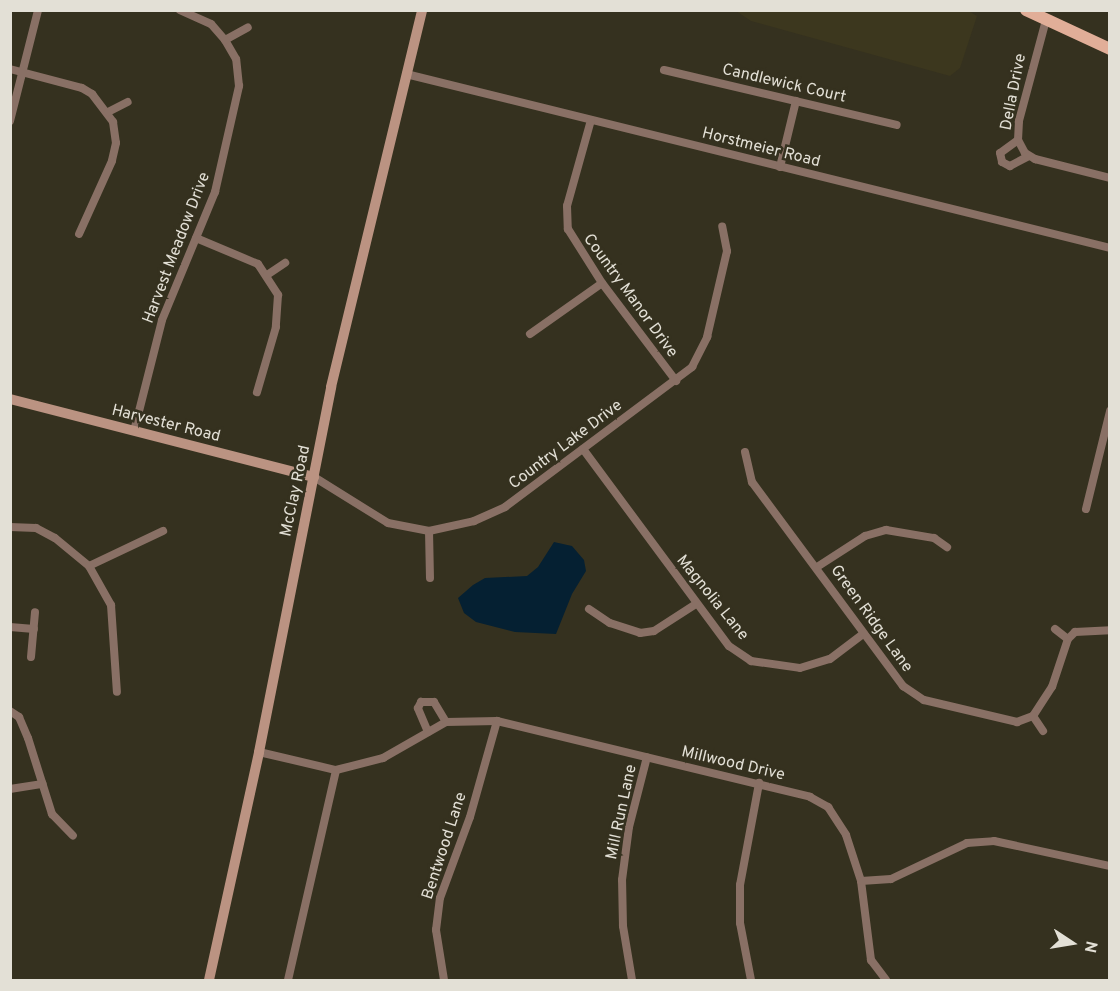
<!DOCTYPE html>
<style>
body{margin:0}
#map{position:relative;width:1120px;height:991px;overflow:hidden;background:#35311f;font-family:Overpass,sans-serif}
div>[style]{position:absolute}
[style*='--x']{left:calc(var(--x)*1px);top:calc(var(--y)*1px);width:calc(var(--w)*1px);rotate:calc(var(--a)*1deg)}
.built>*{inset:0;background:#3c371e}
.water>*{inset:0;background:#052032}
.street>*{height:8px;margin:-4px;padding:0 4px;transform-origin:4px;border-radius:4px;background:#897065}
.secondary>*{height:10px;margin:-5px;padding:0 5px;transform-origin:5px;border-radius:5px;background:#bb9382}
.primary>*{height:12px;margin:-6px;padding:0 6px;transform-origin:6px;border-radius:6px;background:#e1ae98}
span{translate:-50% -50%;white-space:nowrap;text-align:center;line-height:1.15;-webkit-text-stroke:5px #35311f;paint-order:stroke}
.street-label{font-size:16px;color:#e3e0d6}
.frame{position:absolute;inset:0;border:12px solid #e3e0d6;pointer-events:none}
.north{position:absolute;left:1042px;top:913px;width:60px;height:60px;-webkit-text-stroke:4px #35311f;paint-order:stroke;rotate:102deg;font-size:16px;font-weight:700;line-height:24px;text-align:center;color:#e3e0d6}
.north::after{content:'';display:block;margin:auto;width:21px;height:27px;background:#e3e0d6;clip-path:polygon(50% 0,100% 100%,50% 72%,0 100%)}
</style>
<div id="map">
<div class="built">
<div style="clip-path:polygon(967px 10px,977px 16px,960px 68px,950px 76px,751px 21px,736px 11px)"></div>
</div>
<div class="water">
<div style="clip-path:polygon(554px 542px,572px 546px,584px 560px,586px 571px,572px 594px,556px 634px,515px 632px,476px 622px,464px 613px,458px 598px,473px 585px,485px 578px,527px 576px,538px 567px)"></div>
</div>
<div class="street">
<div style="--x:1046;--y:20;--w:105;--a:105"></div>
<div style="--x:1019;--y:121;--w:19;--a:93"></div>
<div style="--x:1018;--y:140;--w:15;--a:62"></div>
<div style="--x:1025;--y:153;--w:12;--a:31"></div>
<div style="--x:1035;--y:159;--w:77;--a:14.2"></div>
<div style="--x:225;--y:40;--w:26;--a:-29"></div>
<div style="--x:10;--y:69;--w:74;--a:14.8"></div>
<div style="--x:82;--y:88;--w:12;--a:31"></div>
<div style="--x:92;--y:94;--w:35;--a:53"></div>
<div style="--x:113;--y:122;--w:21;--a:82"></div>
<div style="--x:116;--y:143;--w:18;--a:103"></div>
<div style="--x:112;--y:161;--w:80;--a:114.3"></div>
<div style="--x:664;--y:70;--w:239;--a:13.3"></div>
<div style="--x:406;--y:74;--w:725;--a:13.88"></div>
<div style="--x:108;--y:112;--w:22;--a:-27"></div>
<div style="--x:591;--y:120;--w:89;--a:105.6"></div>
<div style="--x:567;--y:206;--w:23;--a:88"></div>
<div style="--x:568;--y:229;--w:64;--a:57.8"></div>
<div style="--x:602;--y:283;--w:123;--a:52.9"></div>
<div style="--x:10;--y:121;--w:114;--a:-75.8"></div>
<div style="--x:1018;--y:140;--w:22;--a:144"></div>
<div style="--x:1000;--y:153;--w:9;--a:77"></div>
<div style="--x:1002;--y:162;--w:9;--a:27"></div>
<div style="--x:1010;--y:166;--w:21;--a:-28"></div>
<div style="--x:780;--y:167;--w:68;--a:-76.4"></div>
<div style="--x:196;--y:238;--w:67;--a:22.8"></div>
<div style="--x:258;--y:264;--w:37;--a:57"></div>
<div style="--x:278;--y:295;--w:32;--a:94"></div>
<div style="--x:276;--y:327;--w:68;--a:106.3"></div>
<div style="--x:267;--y:275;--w:22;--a:-34"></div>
<div style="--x:530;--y:334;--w:88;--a:-35.3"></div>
<div style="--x:134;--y:431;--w:114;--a:-75.8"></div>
<div style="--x:162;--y:320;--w:139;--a:-67.5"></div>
<div style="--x:215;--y:192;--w:109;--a:-77.2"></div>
<div style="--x:239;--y:86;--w:27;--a:-96"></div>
<div style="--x:236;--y:59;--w:22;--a:-120"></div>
<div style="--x:225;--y:40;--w:21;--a:-131"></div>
<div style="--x:211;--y:24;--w:34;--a:-156"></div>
<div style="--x:583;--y:449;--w:245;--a:53.5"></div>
<div style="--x:729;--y:646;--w:27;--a:34"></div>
<div style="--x:751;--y:661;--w:49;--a:8.1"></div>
<div style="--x:800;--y:668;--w:31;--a:-17"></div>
<div style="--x:830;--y:659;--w:41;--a:-37.1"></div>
<div style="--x:745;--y:452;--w:31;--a:77"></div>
<div style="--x:752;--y:482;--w:254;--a:53.5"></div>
<div style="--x:903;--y:686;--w:25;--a:34"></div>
<div style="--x:924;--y:700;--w:96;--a:13.3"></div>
<div style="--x:1017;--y:722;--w:17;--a:-21"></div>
<div style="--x:1033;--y:716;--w:35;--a:-57"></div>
<div style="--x:1052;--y:687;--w:51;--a:-71.6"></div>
<div style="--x:1068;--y:639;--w:10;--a:-45"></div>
<div style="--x:1075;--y:632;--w:35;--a:-3"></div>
<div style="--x:314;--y:477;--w:87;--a:31.9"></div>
<div style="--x:388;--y:523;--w:42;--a:11"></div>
<div style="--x:429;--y:531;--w:46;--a:-12.5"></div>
<div style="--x:474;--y:521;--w:34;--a:-24"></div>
<div style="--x:505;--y:507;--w:234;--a:-36.8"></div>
<div style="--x:692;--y:367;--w:34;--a:-63"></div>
<div style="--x:707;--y:337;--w:88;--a:-76.9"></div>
<div style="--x:727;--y:251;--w:25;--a:-101"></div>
<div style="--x:1086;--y:509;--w:101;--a:-76.2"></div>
<div style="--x:10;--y:527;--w:26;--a:2"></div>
<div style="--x:36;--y:528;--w:21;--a:28"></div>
<div style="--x:55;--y:538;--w:44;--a:39.5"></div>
<div style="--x:89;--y:566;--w:45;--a:60.6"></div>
<div style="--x:111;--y:605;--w:87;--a:86.1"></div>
<div style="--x:429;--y:531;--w:47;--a:88.8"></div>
<div style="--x:89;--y:566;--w:82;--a:-25.3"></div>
<div style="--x:817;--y:567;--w:57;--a:-32.9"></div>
<div style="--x:865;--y:536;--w:22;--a:-16"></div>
<div style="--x:886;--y:530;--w:49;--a:9.5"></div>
<div style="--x:934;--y:538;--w:16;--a:35"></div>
<div style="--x:589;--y:609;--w:25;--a:34"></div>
<div style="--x:610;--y:623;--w:32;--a:18"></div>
<div style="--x:640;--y:633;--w:14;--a:-8"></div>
<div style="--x:654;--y:631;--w:50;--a:-32.7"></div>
<div style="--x:10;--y:627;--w:24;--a:5"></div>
<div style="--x:1055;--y:629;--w:16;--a:38"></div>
<div style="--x:31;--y:657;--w:45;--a:-84.9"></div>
<div style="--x:10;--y:711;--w:11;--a:34"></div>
<div style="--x:19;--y:717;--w:23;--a:67"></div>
<div style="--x:28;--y:738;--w:80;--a:72.5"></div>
<div style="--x:52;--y:814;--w:30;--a:46"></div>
<div style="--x:1033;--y:716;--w:18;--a:56"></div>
<div style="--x:428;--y:732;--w:26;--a:-113"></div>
<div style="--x:418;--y:708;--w:7;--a:-63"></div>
<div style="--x:421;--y:702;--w:13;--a:0"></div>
<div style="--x:434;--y:702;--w:23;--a:59"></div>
<div style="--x:259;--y:752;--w:79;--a:13.2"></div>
<div style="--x:336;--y:770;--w:49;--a:-14.3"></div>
<div style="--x:383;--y:758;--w:73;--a:-29.7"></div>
<div style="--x:446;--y:722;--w:51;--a:-1.1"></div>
<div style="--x:497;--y:721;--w:322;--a:13.6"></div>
<div style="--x:810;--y:797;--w:21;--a:29"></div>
<div style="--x:828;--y:807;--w:33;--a:57"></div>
<div style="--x:846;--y:835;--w:48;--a:71.9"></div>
<div style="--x:861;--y:881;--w:80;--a:82.8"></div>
<div style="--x:871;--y:960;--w:25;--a:53"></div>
<div style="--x:10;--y:789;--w:33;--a:-9"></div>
<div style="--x:861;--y:881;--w:30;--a:-4"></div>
<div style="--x:891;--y:879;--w:84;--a:-25.3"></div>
<div style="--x:967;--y:843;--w:27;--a:-4"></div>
<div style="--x:994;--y:841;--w:119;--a:12.2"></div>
<div style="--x:288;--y:980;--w:215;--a:-77.1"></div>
<div style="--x:444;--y:980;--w:51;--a:-99.1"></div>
<div style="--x:436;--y:930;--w:32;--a:-83"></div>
<div style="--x:440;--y:898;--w:86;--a:-69.7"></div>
<div style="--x:470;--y:817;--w:100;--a:-74.3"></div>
<div style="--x:632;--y:980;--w:55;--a:-99.5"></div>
<div style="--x:623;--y:926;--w:46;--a:-91.2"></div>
<div style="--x:622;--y:880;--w:53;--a:-82.5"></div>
<div style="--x:629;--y:827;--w:72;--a:-75.6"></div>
<div style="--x:751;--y:980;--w:58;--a:-100.9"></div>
<div style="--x:740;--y:923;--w:38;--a:-90"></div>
<div style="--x:740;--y:885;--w:104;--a:-79.4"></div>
</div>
<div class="secondary">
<div style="--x:10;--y:399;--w:314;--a:14.4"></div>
<div style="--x:209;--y:980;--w:233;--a:-77.6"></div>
<div style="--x:259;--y:752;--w:372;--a:-78.8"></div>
<div style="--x:331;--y:387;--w:388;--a:-76.4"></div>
</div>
<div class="primary">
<div style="--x:1026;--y:10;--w:93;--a:24.9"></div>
</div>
<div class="street-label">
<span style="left:784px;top:84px;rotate:13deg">Candlewick Court</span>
<span style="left:1014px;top:92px;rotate:-79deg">Della Drive</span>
<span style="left:761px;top:148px;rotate:14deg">Horstmeier Road</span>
<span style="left:177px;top:248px;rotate:-69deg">Harvest Meadow Drive</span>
<span style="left:630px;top:296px;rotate:54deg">Country Manor Drive</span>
<span style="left:166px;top:424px;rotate:14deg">Harvester Road</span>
<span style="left:566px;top:445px;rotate:-37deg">Country Lake Drive</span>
<span style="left:296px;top:491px;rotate:-78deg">McClay Road</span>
<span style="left:712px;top:598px;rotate:51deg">Magnolia Lane</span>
<span style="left:871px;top:619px;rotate:54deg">Green Ridge Lane</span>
<span style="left:733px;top:764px;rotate:13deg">Millwood Drive</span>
<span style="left:622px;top:812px;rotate:-78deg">Mill Run Lane</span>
<span style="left:445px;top:846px;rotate:-72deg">Bentwood Lane</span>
</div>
<div class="frame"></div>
<div class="north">N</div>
</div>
